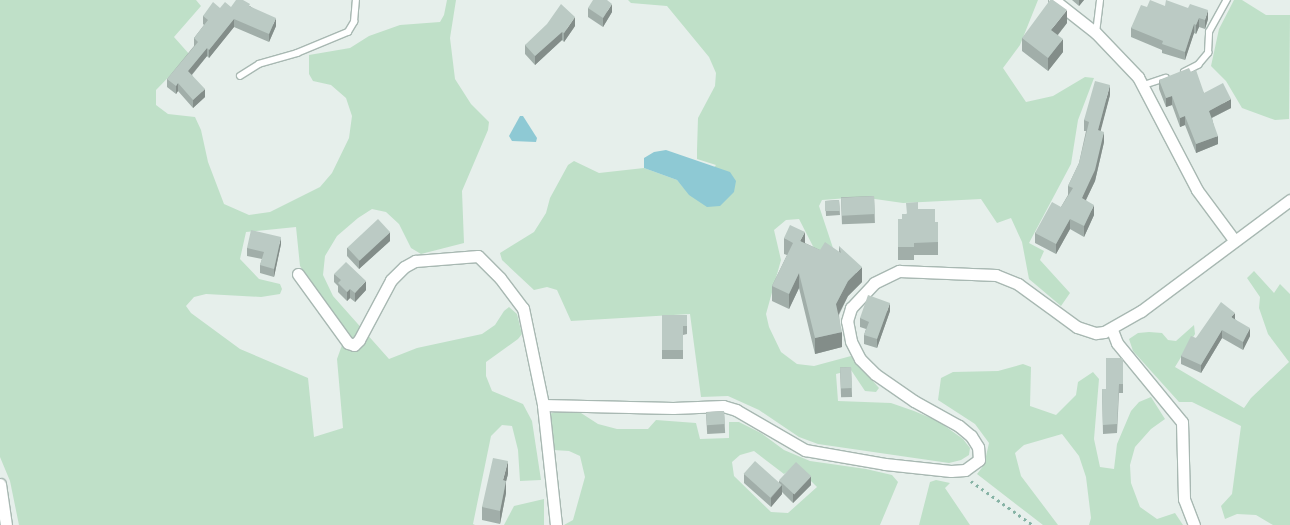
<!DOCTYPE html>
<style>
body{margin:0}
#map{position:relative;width:1290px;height:525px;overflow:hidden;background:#e6efeb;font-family:Lato,sans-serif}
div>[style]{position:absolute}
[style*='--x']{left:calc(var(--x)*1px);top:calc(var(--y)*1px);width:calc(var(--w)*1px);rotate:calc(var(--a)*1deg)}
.green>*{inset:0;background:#bfe0c8}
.water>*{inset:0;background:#8ec9d4}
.path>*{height:2.5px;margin-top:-1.25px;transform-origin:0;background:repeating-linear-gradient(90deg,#86b3a5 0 2.5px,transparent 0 6.5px)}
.roads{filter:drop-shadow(1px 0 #a8b8b2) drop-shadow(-1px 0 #a8b8b2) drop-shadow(0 1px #a8b8b2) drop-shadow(0 -1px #a8b8b2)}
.service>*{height:5.5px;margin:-2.75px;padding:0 2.75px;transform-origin:2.75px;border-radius:2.75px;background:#fff}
.minor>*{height:11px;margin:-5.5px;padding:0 5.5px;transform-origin:5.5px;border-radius:5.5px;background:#fff}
.wall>*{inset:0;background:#a1aea9;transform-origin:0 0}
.shaded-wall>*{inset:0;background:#838d89}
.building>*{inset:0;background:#bbcac4;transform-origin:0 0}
span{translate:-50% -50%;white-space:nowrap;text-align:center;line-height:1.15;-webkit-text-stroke:4px #f7fbf9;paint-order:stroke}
</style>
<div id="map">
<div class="green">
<div style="clip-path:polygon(evenodd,0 0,196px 0,201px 6px,174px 37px,190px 55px,156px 90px,156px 105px,168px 114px,195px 117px,201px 130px,208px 162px,224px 204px,249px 215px,270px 212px,320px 187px,332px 173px,349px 138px,352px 116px,346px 98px,331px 85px,313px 81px,309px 74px,309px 55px,350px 48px,369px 36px,400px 25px,440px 22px,444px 15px,447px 0,456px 0,450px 38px,455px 79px,471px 104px,489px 122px,488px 130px,462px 191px,464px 243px,421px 254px,411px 248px,399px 224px,386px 212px,372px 209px,358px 218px,337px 236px,325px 256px,323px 275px,333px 296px,389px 359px,417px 348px,482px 334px,495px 325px,504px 311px,509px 307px,517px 314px,522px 334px,518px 339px,486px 362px,486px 376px,492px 391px,523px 404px,532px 421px,541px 480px,520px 481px,518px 450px,512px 426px,502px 425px,491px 436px,473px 524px,475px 525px,19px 525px,10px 481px,0 457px,0 0,296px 227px,300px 266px,346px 334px,337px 359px,343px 428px,314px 437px,308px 378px,240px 349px,191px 313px,186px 306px,194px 297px,206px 294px,261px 297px,280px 294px,282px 289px,280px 284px,259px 279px,240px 259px,246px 232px,296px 227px)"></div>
<div style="clip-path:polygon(628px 0,1038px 0,1020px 45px,1003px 68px,1026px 102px,1053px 96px,1085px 77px,1094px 78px,1078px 120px,1071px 164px,1029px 243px,1044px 251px,1040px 260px,1070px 293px,1061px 306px,1029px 279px,1022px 242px,1011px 218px,997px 223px,981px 199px,903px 203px,861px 197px,822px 200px,819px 206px,834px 251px,818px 256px,799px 219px,786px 220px,774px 230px,781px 260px,766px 314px,769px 327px,781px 352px,797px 364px,814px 366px,851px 356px,879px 388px,876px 392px,865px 391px,851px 370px,836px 374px,838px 401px,891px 403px,914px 411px,938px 421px,963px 439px,970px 448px,969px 455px,961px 460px,949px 463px,818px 444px,799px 437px,759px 410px,728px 396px,701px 397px,690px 314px,571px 321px,557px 290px,547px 287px,534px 290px,502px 260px,500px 253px,534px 232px,546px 213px,550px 198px,568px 165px,574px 161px,599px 173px,644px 168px,677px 180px,690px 195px,716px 165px,697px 159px,697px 150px,698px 118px,715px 86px,716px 73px,709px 57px,667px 6px,631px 3px)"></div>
<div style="clip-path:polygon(1234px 0,1242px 0,1266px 15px,1290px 15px,1289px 119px,1275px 120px,1242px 108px,1226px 81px,1211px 66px,1219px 29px)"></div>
<div style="clip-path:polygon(1254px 271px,1274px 293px,1280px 284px,1290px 294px,1290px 525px,1273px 525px,1256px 515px,1237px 514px,1225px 519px,1221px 506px,1232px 494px,1241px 426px,1192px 402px,1179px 402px,1133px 351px,1129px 339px,1138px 333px,1149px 332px,1162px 333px,1168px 340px,1176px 341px,1194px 325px,1195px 334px,1175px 367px,1244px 408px,1251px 398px,1289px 362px,1268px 334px,1259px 308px,1260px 297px,1247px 278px)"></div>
<div style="clip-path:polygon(1023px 364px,1031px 367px,1030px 406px,1056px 415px,1076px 395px,1078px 382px,1093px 372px,1099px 379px,1094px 439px,1100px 467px,1114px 469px,1117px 444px,1131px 411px,1139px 402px,1151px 397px,1165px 419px,1151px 429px,1135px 447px,1130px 465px,1131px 483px,1140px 507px,1157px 519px,1175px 513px,1183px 525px,1089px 525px,1091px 518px,1086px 477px,1079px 456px,1062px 434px,1024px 445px,1015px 453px,1021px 476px,1058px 525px,1043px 525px,977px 474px,984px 465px,989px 443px,975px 424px,938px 400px,941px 378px,953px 372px,998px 371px)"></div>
<div style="clip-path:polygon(evenodd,564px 409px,581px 413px,598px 424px,617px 429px,648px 429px,656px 420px,696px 423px,700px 439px,729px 438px,729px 422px,739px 422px,761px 433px,784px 450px,810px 461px,866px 469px,892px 475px,898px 482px,880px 525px,564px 525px,573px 520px,585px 477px,580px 456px,569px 451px,553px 450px,549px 414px,564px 409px,754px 451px,784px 474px,796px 466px,817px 487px,788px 513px,771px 512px,734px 476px,732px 462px,740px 455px,754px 451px)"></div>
<div style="clip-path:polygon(936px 480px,950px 483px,945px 488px,970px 525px,919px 525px,930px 482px)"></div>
<div style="clip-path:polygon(544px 499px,544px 525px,504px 525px,514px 506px)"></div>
</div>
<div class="water">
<div style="clip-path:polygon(520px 116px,523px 116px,537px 138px,536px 142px,512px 141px,509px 136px)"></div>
<div style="clip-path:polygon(666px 150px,730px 172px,736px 181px,734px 192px,720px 206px,707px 207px,689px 195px,677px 180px,644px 168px,644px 158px,654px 152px)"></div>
</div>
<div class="path">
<div style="--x:971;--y:481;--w:76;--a:35.4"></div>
</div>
<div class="roads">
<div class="service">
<div style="--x:1096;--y:33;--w:33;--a:-83"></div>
<div style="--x:1184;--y:72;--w:16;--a:-27"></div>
<div style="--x:1198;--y:65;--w:16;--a:-50"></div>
<div style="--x:1208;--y:53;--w:21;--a:-87"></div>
<div style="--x:1209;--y:32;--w:37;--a:-61"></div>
<div style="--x:240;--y:76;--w:22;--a:-32"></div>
<div style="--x:259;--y:64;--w:40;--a:-16"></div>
<div style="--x:297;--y:53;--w:55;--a:-22.4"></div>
<div style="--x:348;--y:32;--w:12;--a:-59"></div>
<div style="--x:354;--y:22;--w:22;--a:-85"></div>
<div style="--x:1144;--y:85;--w:23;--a:-18"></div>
</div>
<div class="minor">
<div style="--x:1054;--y:0;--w:53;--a:38.2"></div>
<div style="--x:1096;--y:33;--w:61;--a:46.3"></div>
<div style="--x:1138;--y:77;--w:127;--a:62.4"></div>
<div style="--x:1197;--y:190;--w:62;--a:53.5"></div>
<div style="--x:298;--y:274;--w:85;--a:54.1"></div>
<div style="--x:348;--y:343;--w:6;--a:18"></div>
<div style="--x:354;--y:345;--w:7;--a:-45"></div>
<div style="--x:359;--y:340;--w:68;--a:-61.9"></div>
<div style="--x:391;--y:280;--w:18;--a:-45"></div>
<div style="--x:404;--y:267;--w:13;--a:-29"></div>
<div style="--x:415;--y:261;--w:63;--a:-4.5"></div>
<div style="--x:478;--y:256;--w:31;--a:45"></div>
<div style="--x:500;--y:278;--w:38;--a:53"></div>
<div style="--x:523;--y:308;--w:99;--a:78.3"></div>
<div style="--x:1112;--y:330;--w:14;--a:69"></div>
<div style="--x:1117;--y:343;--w:102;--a:50.6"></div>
<div style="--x:1182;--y:422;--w:77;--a:88.5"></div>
<div style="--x:1184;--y:499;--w:28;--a:69"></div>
<div style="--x:0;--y:484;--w:41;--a:81.7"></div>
<div style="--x:556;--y:525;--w:121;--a:-96.2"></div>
<div style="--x:543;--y:405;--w:130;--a:1.3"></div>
<div style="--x:673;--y:408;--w:50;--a:-2.3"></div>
<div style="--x:723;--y:406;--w:14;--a:17"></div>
<div style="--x:736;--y:410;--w:80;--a:30.1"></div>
<div style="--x:805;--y:450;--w:81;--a:9.9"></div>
<div style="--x:885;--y:464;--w:66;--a:6.1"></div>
<div style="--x:951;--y:471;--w:14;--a:-4"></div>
<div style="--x:965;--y:470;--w:17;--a:-36"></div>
<div style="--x:979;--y:460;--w:13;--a:-94"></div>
<div style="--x:978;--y:447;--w:13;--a:-122"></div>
<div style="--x:971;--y:436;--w:16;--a:-140"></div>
<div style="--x:959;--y:426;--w:51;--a:-150.9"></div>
<div style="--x:914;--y:401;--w:47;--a:-145.3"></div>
<div style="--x:875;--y:374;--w:21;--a:-135"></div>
<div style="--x:860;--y:359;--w:20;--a:-117"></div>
<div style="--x:851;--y:341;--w:20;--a:-101"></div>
<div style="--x:847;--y:321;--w:14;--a:-73"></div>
<div style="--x:851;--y:308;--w:34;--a:-47"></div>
<div style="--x:874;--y:283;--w:28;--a:-26"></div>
<div style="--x:899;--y:271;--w:97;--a:2.4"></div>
<div style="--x:996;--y:275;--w:24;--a:22"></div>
<div style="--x:1018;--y:284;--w:73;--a:36.1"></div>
<div style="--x:1077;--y:327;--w:20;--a:18"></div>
<div style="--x:1096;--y:333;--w:8;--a:-7"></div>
<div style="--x:1104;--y:332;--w:43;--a:-29.6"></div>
<div style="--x:1141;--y:311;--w:186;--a:-36.7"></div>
</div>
</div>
<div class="wall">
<div style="clip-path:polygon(1072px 0,1084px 0,1079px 6px)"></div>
<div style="clip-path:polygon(250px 6px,276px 26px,269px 42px,234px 27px,209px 58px,207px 56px,192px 75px,205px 97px,193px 108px,178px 91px,176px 94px,167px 87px,167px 79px,194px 46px,194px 38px,204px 25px,203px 24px,203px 16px,231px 7px)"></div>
<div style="clip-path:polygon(1165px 6px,1208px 19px,1205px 29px,1199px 27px,1196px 34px,1194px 33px,1185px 60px,1162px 53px,1162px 50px,1131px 37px,1131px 28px,1147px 7px)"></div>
<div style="clip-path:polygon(588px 8px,612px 12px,603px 27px,588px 17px)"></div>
<div style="clip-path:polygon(1067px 23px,1058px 35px,1063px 52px,1048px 71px,1022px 51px,1022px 38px)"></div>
<div style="clip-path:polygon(575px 26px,564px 42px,562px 40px,535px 65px,525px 54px,525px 45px)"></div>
<div style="clip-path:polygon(1191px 72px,1204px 93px,1231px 108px,1212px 118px,1218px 144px,1196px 153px,1185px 125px,1180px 127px,1172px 105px,1166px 107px,1159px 89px,1159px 80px)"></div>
<div style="clip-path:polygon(1110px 95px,1100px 131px,1104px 142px,1095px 181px,1086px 200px,1094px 215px,1084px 237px,1070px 229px,1056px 254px,1035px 243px,1035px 233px,1061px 207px,1068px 195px,1068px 186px,1079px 163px,1086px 131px,1084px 131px,1084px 120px)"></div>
<div style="left:874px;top:196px;width:27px;height:33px;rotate:88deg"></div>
<div style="left:839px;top:200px;width:15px;height:14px;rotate:86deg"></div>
<div style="clip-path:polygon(918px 209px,935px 222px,938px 222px,938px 255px,914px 255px,914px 260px,898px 260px,898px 219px,902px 219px,906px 214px)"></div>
<div style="clip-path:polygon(784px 238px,805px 243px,820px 250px,839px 252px,839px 246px,862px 282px,848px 296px,839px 315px,842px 347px,815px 354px,799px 288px,789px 309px,772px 301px,772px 286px,787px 255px,784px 254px)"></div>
<div style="clip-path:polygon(390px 241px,359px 269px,347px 256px,347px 248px)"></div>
<div style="clip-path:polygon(281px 244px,274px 277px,260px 273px,260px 265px,262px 259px,247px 256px,247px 248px)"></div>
<div style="clip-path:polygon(334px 274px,366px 290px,355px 302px,350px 298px,347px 301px,338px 292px,338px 286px,334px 282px)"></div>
<div style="clip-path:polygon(890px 311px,877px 348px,864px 344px,864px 335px,866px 329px,860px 327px,860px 318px)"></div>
<div style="clip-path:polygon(662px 315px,687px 315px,687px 334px,683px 335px,683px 359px,662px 359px)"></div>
<div style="clip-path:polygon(1235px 319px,1250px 336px,1243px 350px,1222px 338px,1201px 373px,1181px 364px,1181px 356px,1196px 338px)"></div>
<div style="clip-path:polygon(1123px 358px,1123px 393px,1119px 393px,1117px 433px,1103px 434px,1102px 389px,1106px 389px)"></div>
<div style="left:851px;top:367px;width:30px;height:11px;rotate:88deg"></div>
<div style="left:724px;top:411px;width:22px;height:18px;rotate:87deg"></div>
<div style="clip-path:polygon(508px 474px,506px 481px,506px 493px,500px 524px,482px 520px,482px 507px)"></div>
<div style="clip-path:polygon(744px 474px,779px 483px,779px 481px,811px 485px,793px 503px,782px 492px,782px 494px,771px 507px,744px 483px)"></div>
</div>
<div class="shaded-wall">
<div style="clip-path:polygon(1079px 0,1084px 0,1079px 6px)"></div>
<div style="clip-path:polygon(612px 4px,612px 12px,603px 27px,603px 18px)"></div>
<div style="clip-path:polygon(1067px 10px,1067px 23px,1051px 43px,1051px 30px)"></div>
<div style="clip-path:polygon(1208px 10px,1208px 19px,1205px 29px,1205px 20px)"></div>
<div style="clip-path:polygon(575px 17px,575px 26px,564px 42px,564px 33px)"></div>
<div style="clip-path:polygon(276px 18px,276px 26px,269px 42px,269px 34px)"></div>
<div style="clip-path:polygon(1199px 18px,1199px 27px,1196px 34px,1196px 25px)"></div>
<div style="clip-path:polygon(234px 19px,234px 27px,209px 58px,209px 50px)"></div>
<div style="clip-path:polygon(1194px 24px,1194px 33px,1185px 60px,1185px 52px)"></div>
<div style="clip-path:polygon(562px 32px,562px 40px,535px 65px,535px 56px)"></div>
<div style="clip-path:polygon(1063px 39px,1063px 52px,1048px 71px,1048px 58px)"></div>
<div style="clip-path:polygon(207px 48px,207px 56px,188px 79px,188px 71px)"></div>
<div style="clip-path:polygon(178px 83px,178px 91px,176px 94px,176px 86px)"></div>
<div style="clip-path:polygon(1110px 85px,1110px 95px,1098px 141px,1098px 130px)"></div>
<div style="clip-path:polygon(205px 89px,205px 97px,193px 108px,193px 100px)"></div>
<div style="clip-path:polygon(1172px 96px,1172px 105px,1166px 107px,1166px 98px)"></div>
<div style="clip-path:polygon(1231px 99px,1231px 108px,1209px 119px,1209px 111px)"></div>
<div style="clip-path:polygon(1185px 116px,1185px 125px,1180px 127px,1180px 118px)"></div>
<div style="clip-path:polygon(1104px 132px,1104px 142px,1095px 181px,1082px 208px,1082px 198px)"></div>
<div style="clip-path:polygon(1218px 136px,1218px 144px,1196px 153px,1196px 144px)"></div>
<div style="clip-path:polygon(1094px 205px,1094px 215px,1084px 237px,1084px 226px)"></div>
<div style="clip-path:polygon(1070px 219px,1070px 229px,1056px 254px,1056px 244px)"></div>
<div style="clip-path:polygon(390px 232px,390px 241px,359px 269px,359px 260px)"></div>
<div style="clip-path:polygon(805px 232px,805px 247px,800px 241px)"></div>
<div style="clip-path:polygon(281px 237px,281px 244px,274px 277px,274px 269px)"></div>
<div style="clip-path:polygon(862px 267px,862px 282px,848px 296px,836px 319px,836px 304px,848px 281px)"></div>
<div style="clip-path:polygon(799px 273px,799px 288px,789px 309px,789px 294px)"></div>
<div style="clip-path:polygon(366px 281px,366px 290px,355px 302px,355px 293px)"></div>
<div style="clip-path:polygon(350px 289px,350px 298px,347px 301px,347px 292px)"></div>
<div style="clip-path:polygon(890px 303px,890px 311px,877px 348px,877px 339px)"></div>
<div style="clip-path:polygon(1235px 313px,1235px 321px,1231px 317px)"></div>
<div style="clip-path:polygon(1250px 328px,1250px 336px,1243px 350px,1243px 342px)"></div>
<div style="clip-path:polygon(1222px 330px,1222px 338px,1201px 373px,1201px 365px)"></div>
<div style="clip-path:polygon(842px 332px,842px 347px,815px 354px,815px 338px)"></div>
<div style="clip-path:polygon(508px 461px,508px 474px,503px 493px,503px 480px)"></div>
<div style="clip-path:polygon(811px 476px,811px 485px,793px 503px,793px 494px)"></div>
<div style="clip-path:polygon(506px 481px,506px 493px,500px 524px,500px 511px)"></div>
<div style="clip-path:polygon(782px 485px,782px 494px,771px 507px,771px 498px)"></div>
</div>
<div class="building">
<div style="clip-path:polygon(236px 0,243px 0,250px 4px,249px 6px,276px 18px,269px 34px,234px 19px,209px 50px,207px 48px,188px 71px,205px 89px,193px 100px,178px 83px,176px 86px,167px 79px,198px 42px,194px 38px,208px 20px,203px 16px,213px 2px,220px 8px,225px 2px,231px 7px)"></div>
<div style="clip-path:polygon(593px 0,607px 0,612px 4px,603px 18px,588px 8px)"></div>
<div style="clip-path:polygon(1050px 0,1053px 0,1067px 10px,1051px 30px,1063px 39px,1048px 58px,1022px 38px)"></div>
<div style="clip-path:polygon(1150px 0,1165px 6px,1166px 0,1188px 8px,1190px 4px,1208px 10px,1205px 20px,1199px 18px,1196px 25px,1194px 24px,1185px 52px,1162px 44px,1163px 41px,1131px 28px,1141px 5px,1147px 7px)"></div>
<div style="clip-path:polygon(561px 4px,575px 17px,564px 33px,562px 32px,535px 56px,525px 45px,547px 24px)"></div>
<div style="clip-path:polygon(1189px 68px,1191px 72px,1196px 70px,1204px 93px,1223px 83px,1231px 99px,1209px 111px,1218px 136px,1196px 144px,1185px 116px,1180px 118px,1172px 96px,1166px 98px,1159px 80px)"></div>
<div style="clip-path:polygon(1095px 81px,1110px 85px,1098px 130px,1104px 132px,1095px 170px,1082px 198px,1094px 205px,1084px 226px,1070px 219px,1056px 244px,1035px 233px,1052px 202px,1061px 207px,1073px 188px,1068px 186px,1079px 163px,1089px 122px,1084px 120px)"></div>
<div style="left:874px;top:196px;width:18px;height:33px;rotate:87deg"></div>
<div style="clip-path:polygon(839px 200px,840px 211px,825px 211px,825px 201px)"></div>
<div style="clip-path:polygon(918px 202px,918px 209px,935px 209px,935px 222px,938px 222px,938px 242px,914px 243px,914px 247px,898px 247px,898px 219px,902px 219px,902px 214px,907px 214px,906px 203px)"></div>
<div style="left:378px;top:219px;width:18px;height:42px;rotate:47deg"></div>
<div style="clip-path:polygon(790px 225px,805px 232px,800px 241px,820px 250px,825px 242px,841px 253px,839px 246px,862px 267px,848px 281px,836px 304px,842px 332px,815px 338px,799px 273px,789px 294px,772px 286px,793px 243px,784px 238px)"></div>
<div style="clip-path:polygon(251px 230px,281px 237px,274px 269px,260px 265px,264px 252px,247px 248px)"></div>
<div style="clip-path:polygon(346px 262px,366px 281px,355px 293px,350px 289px,347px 292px,338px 283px,341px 280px,334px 274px)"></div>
<div style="clip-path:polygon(868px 295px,890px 303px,877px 339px,864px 335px,869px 322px,860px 318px)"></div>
<div style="clip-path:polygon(1221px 302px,1235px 313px,1231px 317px,1250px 328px,1243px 342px,1222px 330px,1201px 365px,1181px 356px,1191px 336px,1196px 338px)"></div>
<div style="clip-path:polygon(662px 315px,687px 315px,687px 326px,683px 326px,683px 350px,662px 350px)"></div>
<div style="clip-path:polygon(1106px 358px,1123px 358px,1123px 384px,1119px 384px,1117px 424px,1103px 425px,1102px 389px,1106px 389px)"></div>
<div style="left:851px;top:367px;width:21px;height:11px;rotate:87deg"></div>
<div style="left:724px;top:411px;width:13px;height:18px;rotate:86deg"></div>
<div style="clip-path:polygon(493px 458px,508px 461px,503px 480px,506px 481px,500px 511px,482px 507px)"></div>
<div style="left:755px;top:461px;width:36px;height:17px;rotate:42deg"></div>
<div style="left:796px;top:462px;width:21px;height:25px;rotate:43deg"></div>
</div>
</div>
